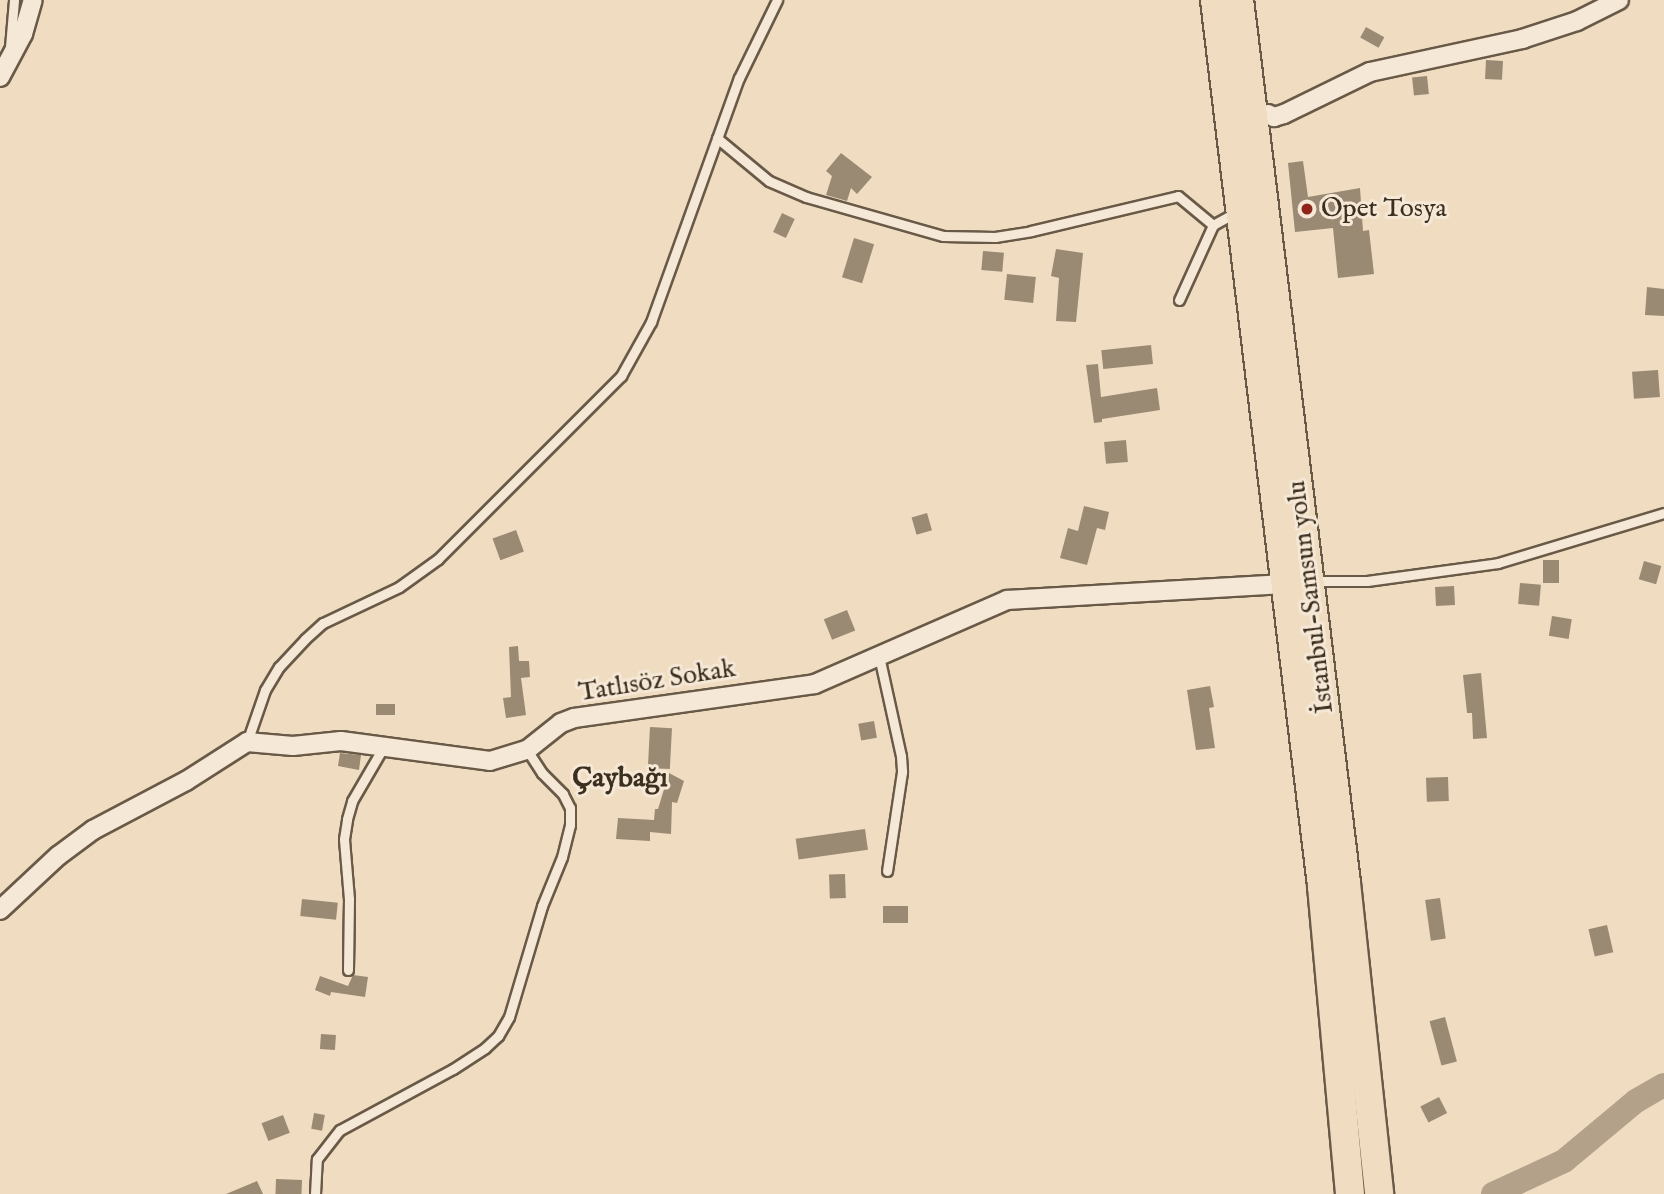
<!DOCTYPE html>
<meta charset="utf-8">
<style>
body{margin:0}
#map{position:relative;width:1664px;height:1194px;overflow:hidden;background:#f0dcc1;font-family:"IM FELL English",serif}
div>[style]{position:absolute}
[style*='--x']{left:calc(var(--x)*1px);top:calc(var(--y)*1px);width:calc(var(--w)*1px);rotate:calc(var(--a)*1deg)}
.river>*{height:24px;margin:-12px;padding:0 12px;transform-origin:12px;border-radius:12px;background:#b3a18a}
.building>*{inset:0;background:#9a8973;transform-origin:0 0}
.roads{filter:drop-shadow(2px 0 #695a47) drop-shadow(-2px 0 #695a47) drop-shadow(0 2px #695a47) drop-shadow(0 -2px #695a47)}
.service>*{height:9px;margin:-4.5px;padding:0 4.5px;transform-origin:4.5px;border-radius:4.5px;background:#f5e8d7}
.minor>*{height:18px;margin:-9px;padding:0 9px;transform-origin:9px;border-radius:9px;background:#f5e8d7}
.trunk>*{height:28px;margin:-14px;padding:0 14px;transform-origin:14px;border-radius:14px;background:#f0dcc1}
.dots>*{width:19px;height:19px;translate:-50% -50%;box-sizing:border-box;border:4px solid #f5e8d7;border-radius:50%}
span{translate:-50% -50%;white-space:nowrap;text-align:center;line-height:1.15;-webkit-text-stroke:6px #f5e8d7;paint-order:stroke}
.poi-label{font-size:26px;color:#3c2f1e}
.left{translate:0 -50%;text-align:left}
.street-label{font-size:26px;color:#3c2f1e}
.neighbourhood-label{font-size:28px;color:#3c2f1e;font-weight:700}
</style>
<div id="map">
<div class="river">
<div style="--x:1493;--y:1194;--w:78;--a:-24.9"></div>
<div style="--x:1564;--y:1161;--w:94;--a:-39.8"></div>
<div style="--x:1636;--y:1101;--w:32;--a:-30"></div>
</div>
<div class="building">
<div style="left:1366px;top:27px;width:21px;height:12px;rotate:29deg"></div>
<div style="left:1486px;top:60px;width:17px;height:19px;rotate:3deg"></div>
<div style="left:1427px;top:76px;width:18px;height:15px;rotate:84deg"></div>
<div style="clip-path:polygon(841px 153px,872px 177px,857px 194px,851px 188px,847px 201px,826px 195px,832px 176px,826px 171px)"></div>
<div style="clip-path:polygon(1303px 161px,1308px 197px,1360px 188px,1363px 231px,1369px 230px,1374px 274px,1338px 278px,1333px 228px,1295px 232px,1288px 163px)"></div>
<div style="left:782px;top:213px;width:14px;height:21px;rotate:25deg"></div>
<div style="left:854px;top:238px;width:21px;height:41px;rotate:17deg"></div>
<div style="clip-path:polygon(1056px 249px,1083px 253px,1076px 322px,1056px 321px,1059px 278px,1051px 276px)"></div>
<div style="left:983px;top:251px;width:21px;height:19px;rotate:5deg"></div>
<div style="left:1007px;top:274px;width:29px;height:26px;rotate:6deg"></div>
<div style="clip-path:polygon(1647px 287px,1664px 289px,1664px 316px,1645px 315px)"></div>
<div style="left:1151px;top:345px;width:19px;height:50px;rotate:84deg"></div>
<div style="clip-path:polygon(1098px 364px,1101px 397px,1157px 388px,1160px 410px,1102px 419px,1102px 422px,1094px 423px,1086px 365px)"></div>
<div style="left:1658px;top:370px;width:27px;height:26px;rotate:86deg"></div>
<div style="left:1126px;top:440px;width:22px;height:22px;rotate:85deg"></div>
<div style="clip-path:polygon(1084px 506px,1109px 512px,1105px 530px,1097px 528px,1087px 565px,1060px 558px,1068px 528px,1078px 531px)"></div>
<div style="left:927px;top:513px;width:18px;height:16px;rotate:74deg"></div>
<div style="left:516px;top:530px;width:23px;height:25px;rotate:70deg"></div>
<div style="left:1559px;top:560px;width:23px;height:16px;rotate:90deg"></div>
<div style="left:1644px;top:561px;width:18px;height:19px;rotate:16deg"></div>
<div style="left:1520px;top:583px;width:21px;height:21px;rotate:5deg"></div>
<div style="left:1454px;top:586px;width:19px;height:19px;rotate:87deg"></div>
<div style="left:847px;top:610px;width:22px;height:25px;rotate:68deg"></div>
<div style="left:1552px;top:616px;width:20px;height:20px;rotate:9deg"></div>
<div style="clip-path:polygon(518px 646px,519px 661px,529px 661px,530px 677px,521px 678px,526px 715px,506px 718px,503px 698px,511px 697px,509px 647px)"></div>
<div style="clip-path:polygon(1481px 673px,1487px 738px,1473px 739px,1472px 713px,1467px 713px,1463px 675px)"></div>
<div style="clip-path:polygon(1210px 686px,1214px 707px,1209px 708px,1215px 748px,1196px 750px,1187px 690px)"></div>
<div style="left:395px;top:704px;width:11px;height:19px;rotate:90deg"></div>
<div style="left:874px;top:721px;width:17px;height:16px;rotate:80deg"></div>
<div style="left:650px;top:727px;width:22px;height:41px;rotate:3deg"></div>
<div style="clip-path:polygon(340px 753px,361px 755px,359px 770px,338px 766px)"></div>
<div style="clip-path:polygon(669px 773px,684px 781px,677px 803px,672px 802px,671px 834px,650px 832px,650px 841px,616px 839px,618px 818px,654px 820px,655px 809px,658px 809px)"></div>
<div style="left:1448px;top:777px;width:24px;height:22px;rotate:88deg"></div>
<div style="left:865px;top:829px;width:21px;height:70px;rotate:82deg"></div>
<div style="left:845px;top:874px;width:24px;height:16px;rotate:88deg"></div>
<div style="left:1440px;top:898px;width:41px;height:15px;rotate:82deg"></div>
<div style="left:302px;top:899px;width:36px;height:17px;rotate:6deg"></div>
<div style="left:908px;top:906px;width:17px;height:25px;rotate:90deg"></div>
<div style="left:1607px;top:925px;width:28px;height:19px;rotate:77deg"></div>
<div style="clip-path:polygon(353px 975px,368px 977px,365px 997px,331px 992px,330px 996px,315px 990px,320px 976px,348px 986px)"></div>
<div style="left:1445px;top:1017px;width:46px;height:16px;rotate:75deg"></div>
<div style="left:321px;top:1034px;width:15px;height:15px;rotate:4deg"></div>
<div style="left:1439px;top:1097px;width:18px;height:21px;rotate:63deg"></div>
<div style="left:314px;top:1113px;width:11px;height:16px;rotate:10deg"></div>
<div style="left:283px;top:1115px;width:19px;height:23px;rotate:69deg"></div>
<div style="left:276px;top:1179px;width:26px;height:15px;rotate:2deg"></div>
<div style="clip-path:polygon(257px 1181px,263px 1194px,226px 1194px)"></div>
</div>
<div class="roads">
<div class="service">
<div style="--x:10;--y:47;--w:47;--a:-85.1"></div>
<div style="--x:717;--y:138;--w:67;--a:39.6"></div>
<div style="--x:769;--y:181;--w:40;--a:23.4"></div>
<div style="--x:806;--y:197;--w:142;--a:15.9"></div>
<div style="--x:943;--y:236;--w:52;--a:1.1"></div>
<div style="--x:995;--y:237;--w:36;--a:-9"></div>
<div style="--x:1031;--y:231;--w:151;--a:-13.4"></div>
<div style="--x:1178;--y:196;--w:45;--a:39.6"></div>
<div style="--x:1179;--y:300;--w:82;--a:-65.6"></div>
<div style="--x:1213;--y:225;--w:25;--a:-29"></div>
<div style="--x:1314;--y:581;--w:53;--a:0"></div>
<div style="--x:1367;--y:581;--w:132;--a:-7.8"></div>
<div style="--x:1498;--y:563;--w:173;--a:-16.8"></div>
<div style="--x:879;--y:656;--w:102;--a:77.6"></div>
<div style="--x:901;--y:756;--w:16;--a:86"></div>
<div style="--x:902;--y:772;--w:100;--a:98.6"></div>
<div style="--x:247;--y:742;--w:55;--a:-70.9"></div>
<div style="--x:265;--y:690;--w:27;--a:-59"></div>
<div style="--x:279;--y:667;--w:38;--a:-47"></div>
<div style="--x:305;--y:639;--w:24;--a:-42"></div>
<div style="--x:323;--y:623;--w:84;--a:-25.3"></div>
<div style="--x:399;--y:587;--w:48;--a:-35.7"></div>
<div style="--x:438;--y:559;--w:259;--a:-45"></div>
<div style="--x:621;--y:376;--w:62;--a:-60.9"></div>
<div style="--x:651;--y:322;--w:259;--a:-70.2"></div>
<div style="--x:739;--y:78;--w:87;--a:-64"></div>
<div style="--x:348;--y:970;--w:71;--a:-89.2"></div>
<div style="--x:349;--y:899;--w:60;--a:-94.8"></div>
<div style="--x:344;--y:839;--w:20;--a:-81"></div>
<div style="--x:347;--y:819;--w:19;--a:-74"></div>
<div style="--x:352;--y:801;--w:64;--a:-59.8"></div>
<div style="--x:315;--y:1194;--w:35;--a:-87"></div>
<div style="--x:317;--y:1159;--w:37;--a:-52"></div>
<div style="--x:340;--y:1130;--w:128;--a:-28.4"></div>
<div style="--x:453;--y:1069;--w:38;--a:-33"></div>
<div style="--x:485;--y:1048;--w:18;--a:-43"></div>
<div style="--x:498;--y:1036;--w:22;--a:-60"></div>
<div style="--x:509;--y:1017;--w:116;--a:-73.4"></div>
<div style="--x:542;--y:906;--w:53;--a:-67.8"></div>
<div style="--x:562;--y:857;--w:33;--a:-76"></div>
<div style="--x:570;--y:825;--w:17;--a:-90"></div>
<div style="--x:570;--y:808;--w:16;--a:-117"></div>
<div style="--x:563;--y:794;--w:30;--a:-135"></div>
<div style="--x:542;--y:773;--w:27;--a:-123"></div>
</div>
<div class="minor">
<div style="--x:0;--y:77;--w:49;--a:-61.9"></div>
<div style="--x:23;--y:34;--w:35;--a:-74"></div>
<div style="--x:1268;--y:114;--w:7;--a:27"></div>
<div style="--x:1274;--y:117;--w:10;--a:-17"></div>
<div style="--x:1284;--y:114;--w:96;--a:-26"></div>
<div style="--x:1370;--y:72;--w:156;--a:-12.2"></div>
<div style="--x:1522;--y:39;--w:58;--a:-18.1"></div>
<div style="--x:1577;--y:21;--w:47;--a:-26.6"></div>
<div style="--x:0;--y:910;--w:79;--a:-43"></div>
<div style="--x:58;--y:856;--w:44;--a:-36.6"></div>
<div style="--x:93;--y:830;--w:105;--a:-27.8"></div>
<div style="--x:186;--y:781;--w:72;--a:-32.6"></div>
<div style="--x:247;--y:742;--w:46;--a:5"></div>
<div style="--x:293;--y:746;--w:48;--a:-5.9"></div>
<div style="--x:341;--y:741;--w:150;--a:7.6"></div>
<div style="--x:490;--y:761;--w:39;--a:-17"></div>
<div style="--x:527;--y:750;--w:43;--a:-38.5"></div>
<div style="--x:561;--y:723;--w:14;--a:-21"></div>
<div style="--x:574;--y:718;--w:243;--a:-8"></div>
<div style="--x:815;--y:684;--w:210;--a:-23.6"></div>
<div style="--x:1007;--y:600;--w:278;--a:-3.3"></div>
</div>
<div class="trunk">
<div style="--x:1215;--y:0;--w:892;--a:83.11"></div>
<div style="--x:1322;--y:886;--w:309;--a:84.8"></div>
<div style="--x:1239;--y:0;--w:889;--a:83.09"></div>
<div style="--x:1346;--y:883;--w:313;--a:83.9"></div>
</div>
</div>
<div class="dots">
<div style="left:1307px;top:209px;background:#8f2418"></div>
</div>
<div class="poi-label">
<span class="left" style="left:1321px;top:209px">Opet Tosya</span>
</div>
<div class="street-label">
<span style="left:1311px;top:597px;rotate:-97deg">İstanbul-Samsun yolu</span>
<span style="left:657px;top:681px;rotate:-9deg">Tatlısöz Sokak</span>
</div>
<div class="neighbourhood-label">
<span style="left:620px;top:779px">Çaybağı</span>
</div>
</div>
